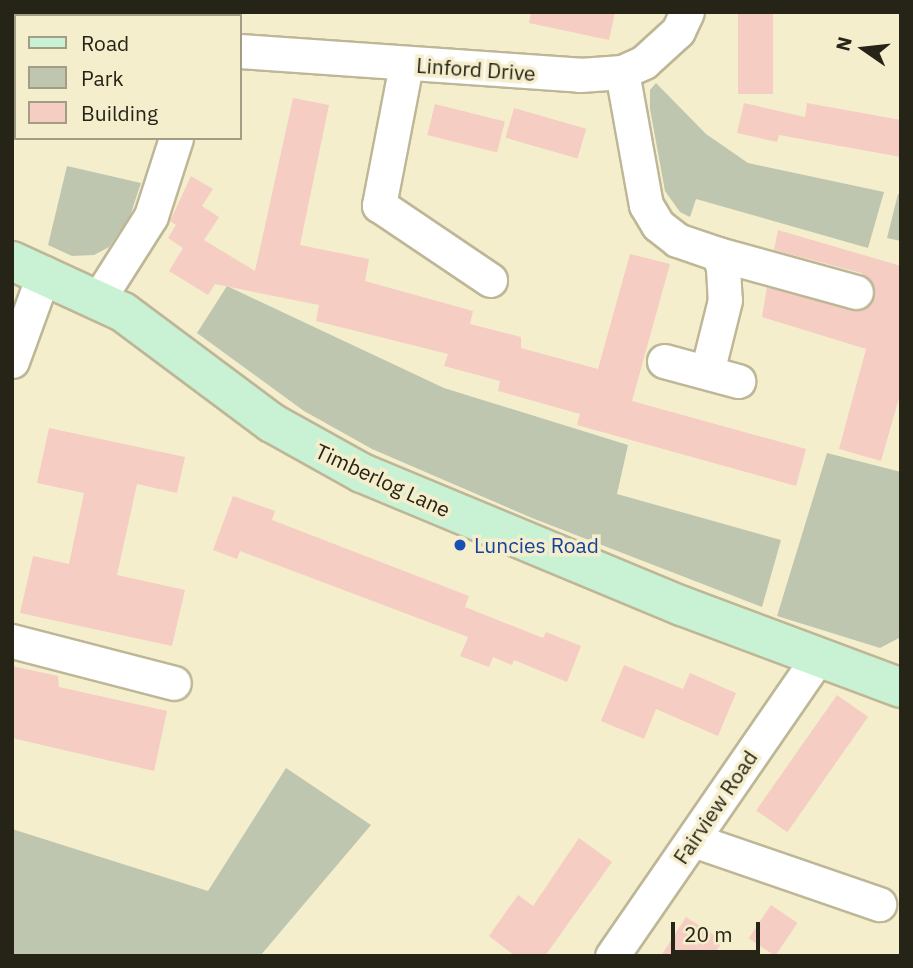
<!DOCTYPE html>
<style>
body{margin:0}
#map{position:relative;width:913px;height:968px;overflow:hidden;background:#f5eecd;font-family:"IBM Plex Sans",sans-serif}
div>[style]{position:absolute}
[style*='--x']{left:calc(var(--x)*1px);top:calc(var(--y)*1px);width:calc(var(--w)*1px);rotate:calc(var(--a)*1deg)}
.green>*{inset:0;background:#bec6af}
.building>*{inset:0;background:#f5cdc3;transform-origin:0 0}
.roads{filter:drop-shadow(2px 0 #beb797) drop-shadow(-2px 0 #beb797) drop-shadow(0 2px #beb797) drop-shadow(0 -2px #beb797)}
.minor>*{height:33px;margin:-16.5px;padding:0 16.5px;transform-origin:16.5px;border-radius:16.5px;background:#fff}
.secondary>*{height:38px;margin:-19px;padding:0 19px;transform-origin:19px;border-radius:19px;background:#c9f2d5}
.dots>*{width:19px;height:19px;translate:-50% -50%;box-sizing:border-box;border:4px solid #f5eecd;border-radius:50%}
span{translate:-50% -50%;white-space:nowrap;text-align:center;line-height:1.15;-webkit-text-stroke:7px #f5eecd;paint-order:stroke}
.street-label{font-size:21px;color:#262317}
.transit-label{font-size:21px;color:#164399}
.left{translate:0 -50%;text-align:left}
.frame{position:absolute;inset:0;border:14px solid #262317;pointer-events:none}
.legend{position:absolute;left:14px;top:14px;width:228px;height:126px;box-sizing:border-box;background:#f5eecd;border:2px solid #a29d84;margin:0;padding:9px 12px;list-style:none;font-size:21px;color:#262317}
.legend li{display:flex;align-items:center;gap:14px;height:35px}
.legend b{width:35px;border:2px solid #a29d84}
.north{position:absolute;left:829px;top:14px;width:70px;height:70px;-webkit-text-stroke:5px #f5eecd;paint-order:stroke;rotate:284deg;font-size:19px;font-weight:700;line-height:28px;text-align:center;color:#262317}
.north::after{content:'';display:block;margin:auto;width:24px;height:32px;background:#262317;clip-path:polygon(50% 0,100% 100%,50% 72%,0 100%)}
.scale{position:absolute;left:671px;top:922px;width:89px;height:32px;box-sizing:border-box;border:4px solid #262317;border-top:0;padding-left:9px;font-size:21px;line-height:24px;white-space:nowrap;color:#262317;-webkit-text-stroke:5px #f5eecd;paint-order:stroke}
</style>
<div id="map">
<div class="green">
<div style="clip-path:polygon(656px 83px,706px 134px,748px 163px,884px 192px,868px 248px,696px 199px,690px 217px,680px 212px,665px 191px,650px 109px,650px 90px)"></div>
<div style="clip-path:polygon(67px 166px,141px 183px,130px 216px,109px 247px,94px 255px,72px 256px,48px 245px)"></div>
<div style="clip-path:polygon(898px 194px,901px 195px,901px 241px,887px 238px)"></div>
<div style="clip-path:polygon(227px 286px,444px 388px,628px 445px,617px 494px,781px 540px,762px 607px,532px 518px,372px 449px,304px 411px,197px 333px)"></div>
<div style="clip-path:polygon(827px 453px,901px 472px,901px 637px,880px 648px,777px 616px)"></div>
<div style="clip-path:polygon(286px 768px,371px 825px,260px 956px,12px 956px,12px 829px,208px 891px)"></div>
</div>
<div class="building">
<div style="clip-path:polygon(531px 12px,615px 12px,609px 40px,529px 23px)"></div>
<div style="left:738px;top:12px;width:35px;height:82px"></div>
<div style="clip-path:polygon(293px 98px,329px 105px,300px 245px,369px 259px,365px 281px,473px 311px,470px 324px,521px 337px,521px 348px,598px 369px,630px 254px,670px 264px,632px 401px,806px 449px,796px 486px,577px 425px,580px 414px,498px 391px,500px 381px,444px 366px,448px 354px,316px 321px,319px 305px,215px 284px,208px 295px,169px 271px,183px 248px,168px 238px,176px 225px,170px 221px,191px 176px,213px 189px,202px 206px,219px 217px,204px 240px,255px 271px)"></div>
<div style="clip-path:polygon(744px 103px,805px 117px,807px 103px,901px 120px,901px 157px,779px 135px,777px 142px,737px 133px)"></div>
<div style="left:435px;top:104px;width:72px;height:32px;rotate:14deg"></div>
<div style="left:514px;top:108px;width:75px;height:31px;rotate:16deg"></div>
<div style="clip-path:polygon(778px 230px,901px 266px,901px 391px,881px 461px,839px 449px,866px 349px,762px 317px,767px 287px,860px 311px,874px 298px,874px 287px,861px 273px,774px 250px)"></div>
<div style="clip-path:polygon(49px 428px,185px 457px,177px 493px,137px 484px,117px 575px,185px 590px,172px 646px,20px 613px,33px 556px,69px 564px,84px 493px,37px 483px)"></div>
<div style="clip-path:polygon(233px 496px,275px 511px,272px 520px,469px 596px,465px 607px,543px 638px,546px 632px,581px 646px,567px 682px,514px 660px,512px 665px,493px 657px,489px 667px,460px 656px,468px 637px,240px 551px,237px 559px,213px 550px)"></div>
<div style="clip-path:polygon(624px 665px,683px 689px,690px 673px,736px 693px,718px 736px,656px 709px,644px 739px,601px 721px)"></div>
<div style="clip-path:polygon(12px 666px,58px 676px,59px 687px,167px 711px,154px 771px,12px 738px)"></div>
<div style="left:837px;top:695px;width:38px;height:141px;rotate:35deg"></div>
<div style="clip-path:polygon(579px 838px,612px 862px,545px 956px,515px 956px,489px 936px,518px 895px,533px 906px)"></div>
<div style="left:771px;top:905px;width:32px;height:40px;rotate:34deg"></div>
<div style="clip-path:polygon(686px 917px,723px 941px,713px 956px,661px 956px)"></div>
</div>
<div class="roads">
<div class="minor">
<div style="--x:210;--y:16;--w:4;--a:-76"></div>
<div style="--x:240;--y:51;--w:341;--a:4"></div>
<div style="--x:580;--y:75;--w:42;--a:-4.1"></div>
<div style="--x:622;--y:72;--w:24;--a:-24"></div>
<div style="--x:644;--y:62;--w:46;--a:-42.4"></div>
<div style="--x:678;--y:31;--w:21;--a:-65"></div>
<div style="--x:406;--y:65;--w:143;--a:100.9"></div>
<div style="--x:379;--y:205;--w:134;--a:34"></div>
<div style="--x:622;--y:72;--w:135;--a:79.8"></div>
<div style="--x:646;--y:205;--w:23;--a:59"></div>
<div style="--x:658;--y:225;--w:24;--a:38"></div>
<div style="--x:677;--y:240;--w:43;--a:18.9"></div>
<div style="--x:718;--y:254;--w:14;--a:69"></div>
<div style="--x:723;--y:267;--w:33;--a:87"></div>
<div style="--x:725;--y:300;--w:74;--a:104"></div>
<div style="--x:718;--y:254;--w:143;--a:15.4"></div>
<div style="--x:99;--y:298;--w:97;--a:-57.6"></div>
<div style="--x:151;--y:216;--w:82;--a:-72.2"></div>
<div style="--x:12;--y:361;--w:94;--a:-70"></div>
<div style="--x:664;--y:361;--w:77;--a:15.1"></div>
<div style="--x:12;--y:641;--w:167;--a:14.5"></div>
<div style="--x:693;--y:840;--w:197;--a:19"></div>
<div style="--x:612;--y:956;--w:363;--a:-55.4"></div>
</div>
<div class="secondary">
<div style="--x:12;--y:261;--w:122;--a:24.7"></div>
<div style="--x:123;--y:312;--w:186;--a:36.7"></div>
<div style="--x:272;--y:423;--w:103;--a:29.1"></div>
<div style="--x:362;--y:473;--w:347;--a:22.6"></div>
<div style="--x:682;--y:606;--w:234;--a:20.5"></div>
</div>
</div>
<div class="dots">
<div style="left:460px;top:545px;background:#1a4fb4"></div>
</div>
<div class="street-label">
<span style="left:476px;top:69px;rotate:4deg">Linford Drive</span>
<span style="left:383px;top:480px;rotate:25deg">Timberlog Lane</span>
<span style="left:715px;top:807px;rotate:-56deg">Fairview Road</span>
</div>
<div class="transit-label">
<span class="left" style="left:474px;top:545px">Luncies Road</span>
</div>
<div class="frame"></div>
<ul class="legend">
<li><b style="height:9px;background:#c9f2d5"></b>Road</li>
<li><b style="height:19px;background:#bec6af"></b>Park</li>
<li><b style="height:19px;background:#f5cdc3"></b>Building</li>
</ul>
<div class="north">N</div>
<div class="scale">20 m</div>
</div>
